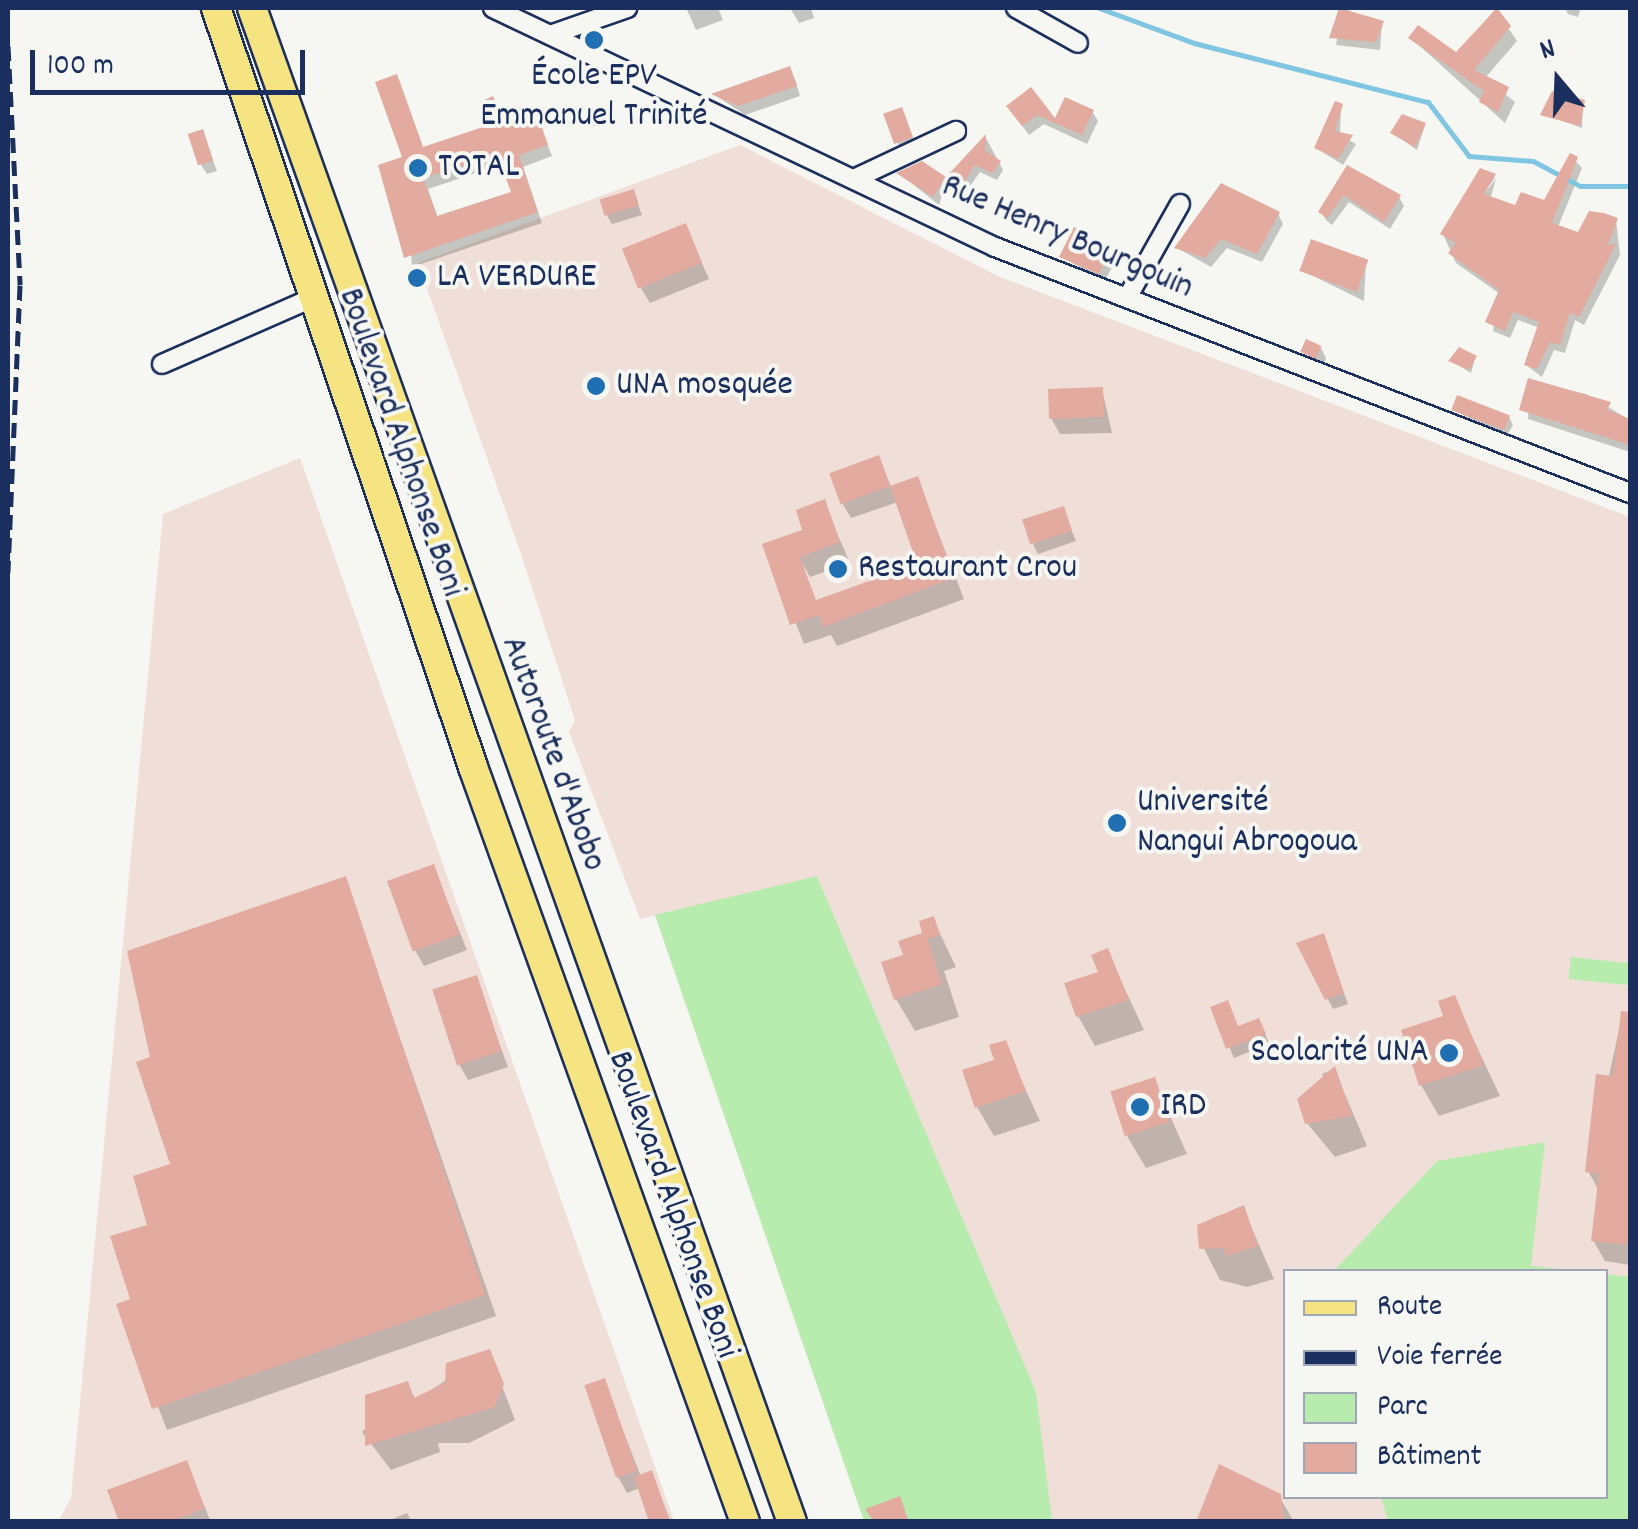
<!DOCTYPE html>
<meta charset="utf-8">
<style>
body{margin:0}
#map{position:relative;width:1638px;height:1529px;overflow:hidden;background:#f6f6f2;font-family:Dekko,sans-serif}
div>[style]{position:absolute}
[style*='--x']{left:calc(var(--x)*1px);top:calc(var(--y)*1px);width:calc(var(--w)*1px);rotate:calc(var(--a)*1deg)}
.built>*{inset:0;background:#f0dfd9}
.green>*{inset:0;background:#b7ecae;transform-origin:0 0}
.shadow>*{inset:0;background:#0003;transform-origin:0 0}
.stream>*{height:5px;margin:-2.5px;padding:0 2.5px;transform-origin:2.5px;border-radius:2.5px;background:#80c5e1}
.building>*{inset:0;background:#e3aa9f;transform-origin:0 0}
.roads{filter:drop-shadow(2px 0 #1b2f5e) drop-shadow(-2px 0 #1b2f5e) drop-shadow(0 2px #1b2f5e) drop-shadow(0 -2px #1b2f5e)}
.street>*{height:18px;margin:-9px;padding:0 9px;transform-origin:9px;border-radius:9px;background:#f6f6f2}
.primary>*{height:28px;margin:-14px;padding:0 14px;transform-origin:14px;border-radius:14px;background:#f6e381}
.rail>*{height:5px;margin-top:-2.5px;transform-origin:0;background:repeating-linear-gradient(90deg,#1b2f5e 0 15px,transparent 0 23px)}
.dots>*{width:28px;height:28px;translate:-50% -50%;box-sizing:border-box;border:5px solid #f6f6f2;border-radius:50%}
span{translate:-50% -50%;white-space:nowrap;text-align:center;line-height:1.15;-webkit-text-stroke:8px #f6f6f2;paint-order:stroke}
.poi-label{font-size:35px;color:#1b2f5e}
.left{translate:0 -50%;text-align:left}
.right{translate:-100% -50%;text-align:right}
.street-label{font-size:35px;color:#1b2f5e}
.frame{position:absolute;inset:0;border:10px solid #1b2f5e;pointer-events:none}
.legend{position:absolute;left:1283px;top:1269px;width:325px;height:230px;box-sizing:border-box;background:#f6f6f2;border:2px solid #9ea6b7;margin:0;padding:12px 18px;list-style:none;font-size:30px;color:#1b2f5e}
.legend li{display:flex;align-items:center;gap:20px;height:50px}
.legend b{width:50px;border:2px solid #9ea6b7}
.north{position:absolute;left:1508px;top:30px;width:100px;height:100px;-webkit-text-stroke:8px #f6f6f2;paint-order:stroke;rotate:341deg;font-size:28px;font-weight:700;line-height:40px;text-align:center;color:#1b2f5e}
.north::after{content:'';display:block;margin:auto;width:35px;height:45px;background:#1b2f5e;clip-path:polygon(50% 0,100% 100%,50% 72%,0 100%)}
.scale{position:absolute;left:30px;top:50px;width:275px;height:45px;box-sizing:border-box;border:5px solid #1b2f5e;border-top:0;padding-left:12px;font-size:30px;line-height:35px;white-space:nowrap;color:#1b2f5e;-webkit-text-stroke:8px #f6f6f2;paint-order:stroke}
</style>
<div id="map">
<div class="built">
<div style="clip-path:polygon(evenodd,740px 145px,1000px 277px,1630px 517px,1630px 1521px,864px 1521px,655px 915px,640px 919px,569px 732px,575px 720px,521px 554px,418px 263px,740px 145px,1286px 1272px,1606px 1272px,1606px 1496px,1286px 1496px,1286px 1272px)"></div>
<div style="clip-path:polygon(300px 458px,674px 1521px,58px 1522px,71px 1498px,163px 514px)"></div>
</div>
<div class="green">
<div style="clip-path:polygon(817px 876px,1036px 1392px,1052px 1521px,864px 1521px,655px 915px)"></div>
<div style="left:1571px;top:957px;width:59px;height:22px;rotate:6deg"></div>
<div style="clip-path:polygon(1545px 1142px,1531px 1266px,1580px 1271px,1334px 1271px,1437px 1161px)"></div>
<div style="clip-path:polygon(1606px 1274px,1630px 1277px,1630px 1521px,1388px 1521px,1381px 1497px,1606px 1496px)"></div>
</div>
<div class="shadow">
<div style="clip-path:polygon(686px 8px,718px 8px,723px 20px,696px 30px)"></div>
<div style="clip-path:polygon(790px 8px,811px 8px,814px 18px,799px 23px)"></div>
<div style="clip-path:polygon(1342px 8px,1382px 23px,1380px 50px,1336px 45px)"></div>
<div style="clip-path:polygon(1565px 8px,1581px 8px,1578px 17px,1568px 14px)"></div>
<div style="clip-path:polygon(1495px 9px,1517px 41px,1485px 78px,1515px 102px,1505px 123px,1411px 38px,1457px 56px)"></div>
<div style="clip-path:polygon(evenodd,396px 77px,424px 149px,534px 110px,552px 156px,523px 167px,542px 223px,412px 267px,396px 77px,503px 164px,514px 193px,438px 218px,428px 189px,503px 164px)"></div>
<div style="clip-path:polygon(795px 79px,800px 96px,745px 115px,715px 95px)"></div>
<div style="clip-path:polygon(1031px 90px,1056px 123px,1092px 111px,1098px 121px,1087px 144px,1044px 124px,1029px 135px,1015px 116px)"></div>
<div style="clip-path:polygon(1583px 103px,1582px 128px,1543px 114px)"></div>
<div style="clip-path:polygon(1341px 106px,1340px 135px,1356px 144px,1343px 165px,1316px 148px)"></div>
<div style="left:901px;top:110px;width:41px;height:16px;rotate:67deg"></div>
<div style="clip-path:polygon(1425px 125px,1417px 150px,1393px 133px)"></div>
<div style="clip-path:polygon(202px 132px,217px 171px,207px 174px,201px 165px)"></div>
<div style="clip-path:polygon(986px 138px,1003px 170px,997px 180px,980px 172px,968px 189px,946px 182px,939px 205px,900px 174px,922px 164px,946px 180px)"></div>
<div style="clip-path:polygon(1571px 156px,1582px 168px,1558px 227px,1579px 235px,1590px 213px,1616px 220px,1620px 255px,1584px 325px,1575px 320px,1565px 353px,1554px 350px,1542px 377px,1526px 365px,1540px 328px,1518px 320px,1510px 338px,1493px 331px,1500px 294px,1456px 263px,1443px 234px,1481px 171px,1495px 178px,1475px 204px,1496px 179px,1490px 200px,1517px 208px,1522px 195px,1545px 203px)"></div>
<div style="clip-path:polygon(1348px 168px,1399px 197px,1404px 206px,1390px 229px,1349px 202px,1332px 225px,1326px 220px,1321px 212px)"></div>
<div style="clip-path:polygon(633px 192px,642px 215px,612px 224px,606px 214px)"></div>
<div style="clip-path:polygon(1278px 214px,1283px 224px,1262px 262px,1227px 248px,1211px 267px,1177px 248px)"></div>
<div style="clip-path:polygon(685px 226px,709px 279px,650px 303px,641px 288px)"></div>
<div style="clip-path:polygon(1109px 252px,1115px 262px,1104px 282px,1062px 257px)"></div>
<div style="clip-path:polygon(1366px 262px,1364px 301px,1299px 269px)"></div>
<div style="clip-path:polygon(1321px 348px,1326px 358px,1323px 367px,1304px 352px)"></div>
<div style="clip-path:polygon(1475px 358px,1471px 373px,1451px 361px)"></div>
<div style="clip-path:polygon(1530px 381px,1586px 394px,1630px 420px,1630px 452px,1528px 419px)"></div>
<div style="clip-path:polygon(1102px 389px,1112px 433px,1060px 434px,1051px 418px)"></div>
<div style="clip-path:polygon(1452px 409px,1509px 417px,1513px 425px,1506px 437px)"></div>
<div style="clip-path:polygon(877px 458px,892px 488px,917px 479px,964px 599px,837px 646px,831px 635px,804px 644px,765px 546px,806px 531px,824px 503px,850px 563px,810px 577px,797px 554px,817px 612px,920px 566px,898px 502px,851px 518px,842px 503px)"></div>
<div style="clip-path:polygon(1063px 509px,1076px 541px,1038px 554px,1033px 544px)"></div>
<div style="clip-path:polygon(433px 867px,467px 950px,424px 966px,415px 950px)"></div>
<div style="clip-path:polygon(345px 879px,496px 1316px,167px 1430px,119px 1305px,133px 1301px,174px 1166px)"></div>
<div style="clip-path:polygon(933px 919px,956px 967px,944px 971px,959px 1017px,915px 1031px,896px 999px,906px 956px)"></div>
<div style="clip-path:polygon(1323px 936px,1348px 1004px,1333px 1009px,1299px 944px)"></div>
<div style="clip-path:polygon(1107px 951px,1144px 1030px,1095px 1046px,1078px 1016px)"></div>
<div style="clip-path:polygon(475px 978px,508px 1067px,468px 1080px,459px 1064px)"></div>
<div style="clip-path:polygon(1454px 998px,1500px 1096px,1439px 1116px,1421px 1085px)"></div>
<div style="clip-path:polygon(1213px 1008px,1239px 1029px,1264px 1031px,1269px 1044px,1234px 1058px)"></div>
<div style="clip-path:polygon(1623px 1012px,1630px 1012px,1630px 1265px,1605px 1261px,1593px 1240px,1599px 1191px,1588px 1171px)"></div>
<div style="clip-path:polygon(1004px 1043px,1040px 1121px,994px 1136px,977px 1107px)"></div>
<div style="clip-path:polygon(1334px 1069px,1367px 1146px,1335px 1157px,1307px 1123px,1327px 1086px,1322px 1074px)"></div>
<div style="clip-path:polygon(1154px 1080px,1187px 1154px,1146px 1168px,1127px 1136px)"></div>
<div style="clip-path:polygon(1243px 1208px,1274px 1279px,1247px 1287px,1220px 1280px,1197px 1235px,1212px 1218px)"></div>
<div style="clip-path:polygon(489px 1352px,515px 1420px,469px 1443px,438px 1443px,440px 1452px,391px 1470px,362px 1432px,407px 1384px,416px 1400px)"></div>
<div style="clip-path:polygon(604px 1381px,641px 1477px,651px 1473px,671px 1522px,652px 1522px,640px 1488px,627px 1493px,618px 1477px)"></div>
<div style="clip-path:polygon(186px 1463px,211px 1522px,122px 1522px)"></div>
<div style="clip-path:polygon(1220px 1468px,1279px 1496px,1294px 1522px,1198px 1522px)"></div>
<div style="clip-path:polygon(407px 1513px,412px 1522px,385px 1522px)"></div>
</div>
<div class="stream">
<div style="--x:1099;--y:8;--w:101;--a:20.2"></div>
<div style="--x:1194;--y:43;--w:241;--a:14.2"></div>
<div style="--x:1428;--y:102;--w:68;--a:52.8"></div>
<div style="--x:1469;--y:156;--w:64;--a:4.5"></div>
<div style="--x:1533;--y:161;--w:53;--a:28"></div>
<div style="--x:1580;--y:186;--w:50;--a:0"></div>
</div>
<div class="building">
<div style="clip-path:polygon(1339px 8px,1384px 21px,1376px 42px,1329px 38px)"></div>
<div style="clip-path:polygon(1497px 8px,1511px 26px,1474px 70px,1509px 87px,1498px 112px,1479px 102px,1484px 91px,1408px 38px,1418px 25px,1456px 52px)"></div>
<div style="clip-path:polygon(790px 66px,797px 86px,738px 106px,711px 94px)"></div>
<div style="clip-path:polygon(evenodd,397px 74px,423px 147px,486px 126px,480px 102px,493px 96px,502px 119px,535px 107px,548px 145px,519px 155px,538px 212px,404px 258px,378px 165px,402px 157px,375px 82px,397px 74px,497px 154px,511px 192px,437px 216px,423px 178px,497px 154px)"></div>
<div style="clip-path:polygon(1031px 87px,1055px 118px,1065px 97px,1094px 110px,1082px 135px,1037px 115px,1022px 126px,1006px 106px)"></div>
<div style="clip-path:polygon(1552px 91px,1585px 100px,1580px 126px,1540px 115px)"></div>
<div style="clip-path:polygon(1335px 101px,1343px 104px,1335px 131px,1353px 135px,1338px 159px,1314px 148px)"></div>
<div style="left:902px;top:107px;width:32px;height:20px;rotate:70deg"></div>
<div style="clip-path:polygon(1402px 114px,1426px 123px,1415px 147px,1390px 133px)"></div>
<div style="left:203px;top:129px;width:33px;height:16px;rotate:72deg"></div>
<div style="clip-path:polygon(986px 134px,985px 150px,1001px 161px,992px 173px,975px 165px,964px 183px,946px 177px)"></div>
<div style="clip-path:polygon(1570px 153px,1578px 157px,1552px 223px,1578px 232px,1589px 211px,1604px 213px,1618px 218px,1608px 245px,1616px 244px,1579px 317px,1570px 313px,1560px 345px,1550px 342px,1537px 369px,1524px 365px,1539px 322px,1513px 312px,1505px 331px,1485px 322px,1499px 290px,1448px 253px,1456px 243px,1440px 234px,1480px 168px,1496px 174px,1484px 194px,1515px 205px,1521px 192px,1544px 200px)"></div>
<div style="clip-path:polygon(922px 161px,946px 177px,933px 197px,896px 173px)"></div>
<div style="clip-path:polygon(1347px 165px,1401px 195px,1384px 222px,1344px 195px,1327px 218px,1318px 212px)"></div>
<div style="clip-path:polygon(1221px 183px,1280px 212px,1257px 254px,1221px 239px,1205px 258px,1174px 248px)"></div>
<div style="left:634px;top:189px;width:17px;height:36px;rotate:73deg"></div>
<div style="left:686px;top:223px;width:43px;height:69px;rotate:68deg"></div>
<div style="clip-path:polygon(1074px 227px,1111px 251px,1099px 274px,1059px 257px)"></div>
<div style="left:1311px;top:239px;width:61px;height:34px;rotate:20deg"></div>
<div style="left:1306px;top:339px;width:17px;height:14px;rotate:24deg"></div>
<div style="clip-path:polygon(1459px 347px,1477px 356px,1469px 370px,1448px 361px)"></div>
<div style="clip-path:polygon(1528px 378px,1611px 402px,1607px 410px,1630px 419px,1630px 445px,1519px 410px)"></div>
<div style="left:1103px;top:387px;width:30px;height:55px;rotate:88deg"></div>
<div style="left:1457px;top:395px;width:57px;height:16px;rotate:21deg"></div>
<div style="left:879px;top:455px;width:33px;height:53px;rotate:70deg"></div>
<div style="clip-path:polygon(918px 476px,954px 578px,823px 627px,819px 615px,790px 625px,762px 544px,802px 530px,796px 510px,825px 499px,840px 542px,800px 557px,816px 600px,917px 564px,890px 486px)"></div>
<div style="left:1064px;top:506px;width:26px;height:44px;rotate:72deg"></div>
<div style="left:434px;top:864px;width:75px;height:50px;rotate:70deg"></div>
<div style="clip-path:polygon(346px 876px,485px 1295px,152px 1409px,116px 1304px,130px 1299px,110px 1236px,147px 1225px,133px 1176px,170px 1164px,136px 1062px,150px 1057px,127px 951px)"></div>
<div style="clip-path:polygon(934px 916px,940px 935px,928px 939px,942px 984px,894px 1000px,881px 962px,903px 955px,898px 941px,922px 933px,919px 921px)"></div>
<div style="clip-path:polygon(1324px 933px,1344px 993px,1325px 1000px,1296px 943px)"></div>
<div style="clip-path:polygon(1108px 948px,1129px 1000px,1076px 1017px,1064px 983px,1098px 972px,1091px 955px)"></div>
<div style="left:477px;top:975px;width:80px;height:47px;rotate:72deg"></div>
<div style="clip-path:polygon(1455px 995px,1484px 1065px,1419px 1086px,1401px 1030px,1443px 1016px,1438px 1001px)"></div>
<div style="clip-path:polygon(1228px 1000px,1238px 1026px,1259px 1018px,1266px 1034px,1226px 1049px,1210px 1007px)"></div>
<div style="clip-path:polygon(1621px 1011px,1630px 1012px,1630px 1245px,1591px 1241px,1599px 1174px,1585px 1172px,1596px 1074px,1613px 1076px)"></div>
<div style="clip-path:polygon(1006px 1040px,1026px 1091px,975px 1108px,962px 1070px,994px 1060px,989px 1045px)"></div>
<div style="clip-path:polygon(1335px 1066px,1352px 1116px,1305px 1124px,1297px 1099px)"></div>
<div style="left:1155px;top:1077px;width:47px;height:47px;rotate:72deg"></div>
<div style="clip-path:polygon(1244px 1205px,1258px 1246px,1226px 1256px,1224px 1248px,1199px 1249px,1197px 1225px)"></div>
<div style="clip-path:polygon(490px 1349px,504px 1384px,495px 1407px,365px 1446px,365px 1395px,408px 1381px,414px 1398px,445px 1383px,446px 1363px)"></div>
<div style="left:605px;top:1378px;width:98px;height:22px;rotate:71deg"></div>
<div style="clip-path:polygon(187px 1460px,205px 1508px,171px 1522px,119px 1522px,107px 1490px)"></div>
<div style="clip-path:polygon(1219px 1464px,1281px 1494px,1284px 1522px,1196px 1522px)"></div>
<div style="clip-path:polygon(652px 1470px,670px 1522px,649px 1522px,634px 1477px)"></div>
<div style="clip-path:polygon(900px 1496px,909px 1522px,874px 1522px,865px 1509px)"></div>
</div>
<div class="roads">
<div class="street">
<div style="--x:493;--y:8;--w:556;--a:25.46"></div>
<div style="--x:995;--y:247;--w:681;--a:21.18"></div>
<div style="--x:1016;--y:8;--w:71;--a:29.4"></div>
<div style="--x:550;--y:35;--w:82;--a:-19.3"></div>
<div style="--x:854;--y:179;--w:113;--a:-25.2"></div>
<div style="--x:1127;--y:298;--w:108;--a:-60.6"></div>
<div style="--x:162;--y:364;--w:162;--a:-23.7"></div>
</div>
<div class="primary">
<div style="--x:216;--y:8;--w:801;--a:71.29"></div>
<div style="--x:473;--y:767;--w:803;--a:70.19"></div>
<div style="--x:252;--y:8;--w:1607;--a:70.37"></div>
</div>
</div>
<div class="rail">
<div style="--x:8;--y:46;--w:239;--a:87.1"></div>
<div style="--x:20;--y:285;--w:288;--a:92.4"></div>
</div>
<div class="dots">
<div style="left:594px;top:40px;background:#1f6fb2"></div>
<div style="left:418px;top:168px;background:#1f6fb2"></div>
<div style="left:417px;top:278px;background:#1f6fb2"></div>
<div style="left:596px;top:386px;background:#1f6fb2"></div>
<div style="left:838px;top:569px;background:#1f6fb2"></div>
<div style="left:1117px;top:823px;background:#1f6fb2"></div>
<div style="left:1449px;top:1053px;background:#1f6fb2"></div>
<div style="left:1140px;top:1107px;background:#1f6fb2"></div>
</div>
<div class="poi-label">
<span style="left:594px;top:97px">École EPV<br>Emmanuel Trinité</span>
<span class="left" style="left:438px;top:168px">TOTAL</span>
<span class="left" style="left:437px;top:278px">LA VERDURE</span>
<span class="left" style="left:616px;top:386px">UNA mosquée</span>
<span class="left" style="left:858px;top:569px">Restaurant Crou</span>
<span class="left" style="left:1137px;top:823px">Université<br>Nangui Abrogoua</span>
<span class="right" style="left:1429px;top:1053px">Scolarité UNA</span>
<span class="left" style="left:1160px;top:1107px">IRD</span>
</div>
<div class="street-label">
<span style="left:1067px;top:238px;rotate:23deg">Rue Henry Bourgouin</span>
<span style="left:400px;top:443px;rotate:71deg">Boulevard Alphonse Boni</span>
<span style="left:552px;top:754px;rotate:70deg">Autoroute d'Abobo</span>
<span style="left:672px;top:1205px;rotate:70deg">Boulevard Alphonse Boni</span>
</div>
<div class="frame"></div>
<ul class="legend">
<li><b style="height:12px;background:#f6e381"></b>Route</li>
<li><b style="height:12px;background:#1b2f5e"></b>Voie ferrée</li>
<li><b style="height:28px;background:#b7ecae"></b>Parc</li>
<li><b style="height:28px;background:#e3aa9f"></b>Bâtiment</li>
</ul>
<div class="north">N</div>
<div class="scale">100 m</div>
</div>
